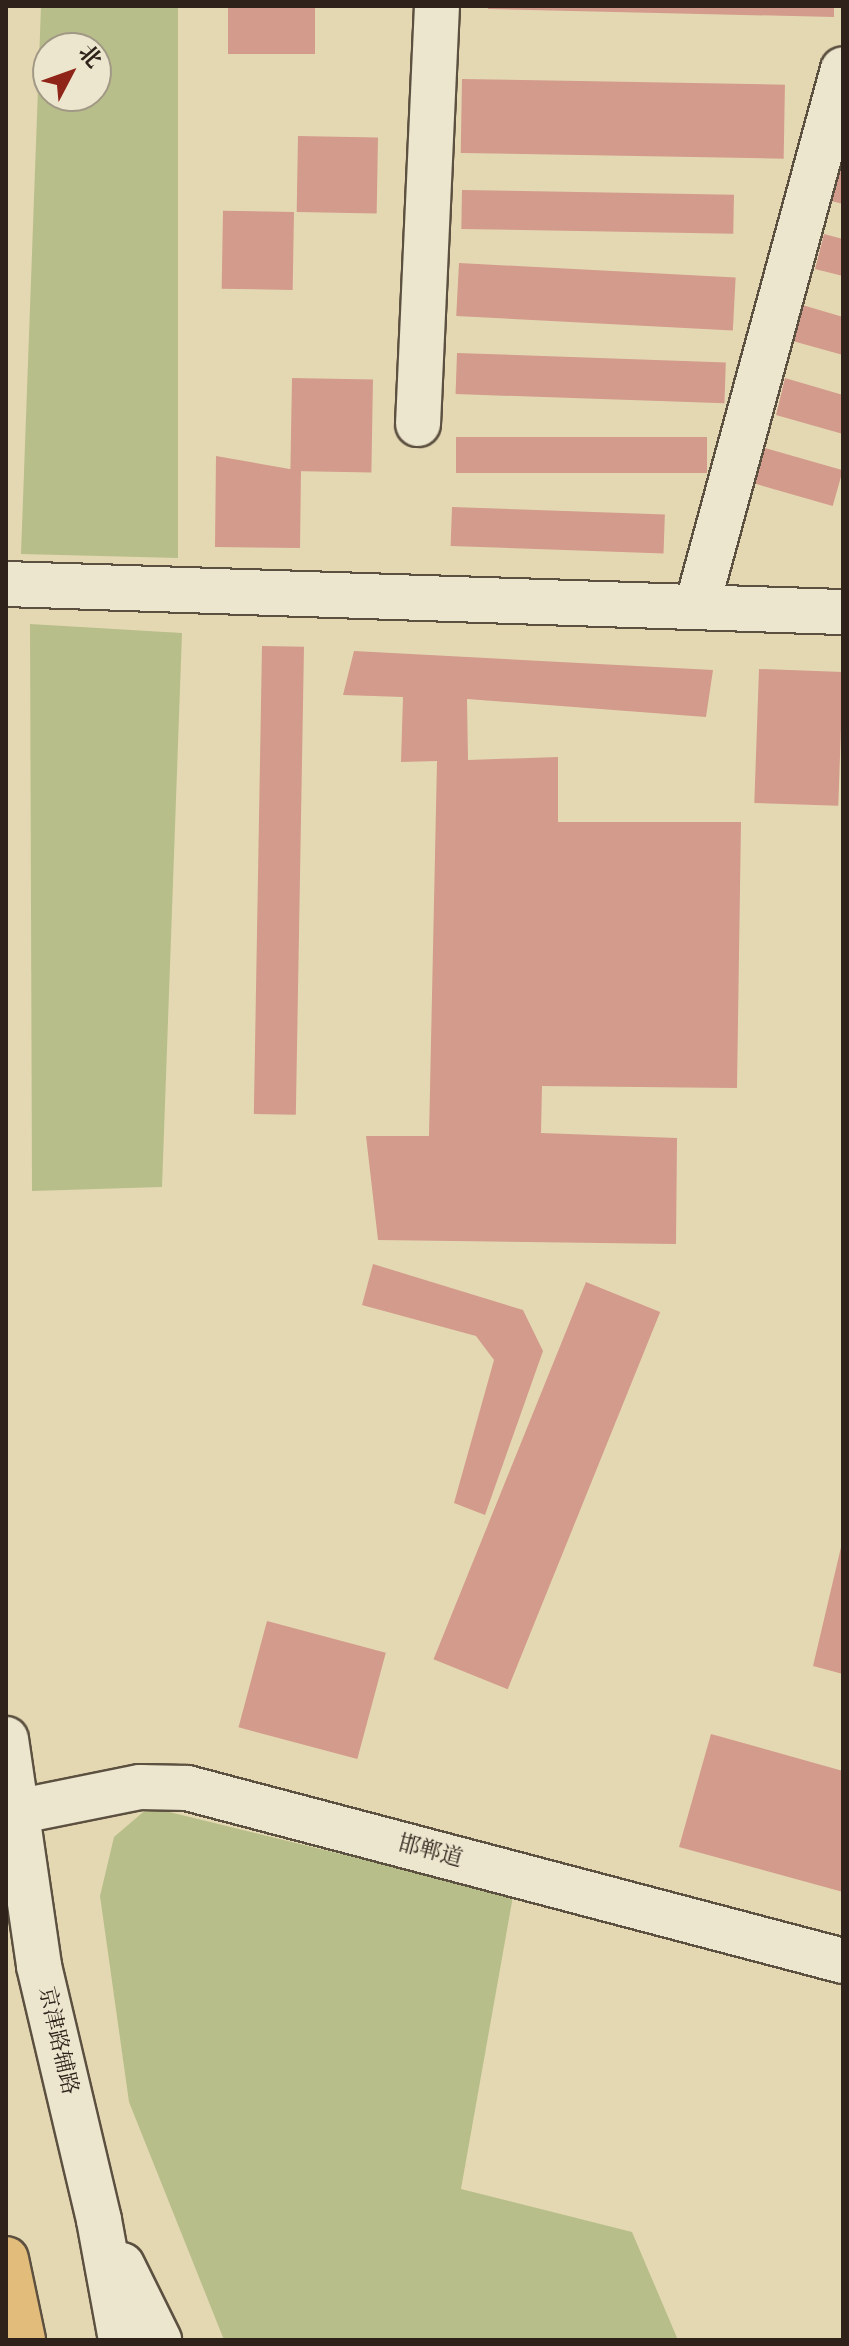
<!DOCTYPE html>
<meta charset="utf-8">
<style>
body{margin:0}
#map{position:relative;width:849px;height:2346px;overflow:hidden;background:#e4d8b3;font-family:Vollkorn,"Noto Serif SC",serif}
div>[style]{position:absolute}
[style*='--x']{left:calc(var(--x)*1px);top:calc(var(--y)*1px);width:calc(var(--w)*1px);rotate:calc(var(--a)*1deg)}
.green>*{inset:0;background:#b8be8a}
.building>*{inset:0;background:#d39b8b;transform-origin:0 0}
.roads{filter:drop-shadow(2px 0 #5c5040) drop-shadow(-2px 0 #5c5040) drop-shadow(0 2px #5c5040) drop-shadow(0 -2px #5c5040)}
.minor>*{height:44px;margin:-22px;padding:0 22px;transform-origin:22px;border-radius:22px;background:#ede6ce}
.major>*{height:44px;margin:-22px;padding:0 22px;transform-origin:22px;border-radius:22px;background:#e2bc7a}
span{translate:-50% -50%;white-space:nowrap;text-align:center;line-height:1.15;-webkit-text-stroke:7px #ede6ce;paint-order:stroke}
.street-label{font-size:22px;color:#2e221a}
.frame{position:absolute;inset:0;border:8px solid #2e221a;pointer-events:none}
.north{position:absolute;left:32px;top:32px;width:80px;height:80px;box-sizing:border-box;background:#ede6ce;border:2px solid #a19886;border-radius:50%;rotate:49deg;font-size:22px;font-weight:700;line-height:32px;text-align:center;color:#2e221a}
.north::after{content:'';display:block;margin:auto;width:28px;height:36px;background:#8f2418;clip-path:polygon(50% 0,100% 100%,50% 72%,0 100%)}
</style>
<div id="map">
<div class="green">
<div style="clip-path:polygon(evenodd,41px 6px,178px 6px,178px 558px,21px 554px,41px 6px,48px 48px,96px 48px,96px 96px,48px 96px,48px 48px)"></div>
<div style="clip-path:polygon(30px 624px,182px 633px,162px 1187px,32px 1191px)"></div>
<div style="clip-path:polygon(149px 1807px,513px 1896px,461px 2189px,632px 2232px,678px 2340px,224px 2340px,129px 2102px,100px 1896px,114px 1837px)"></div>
</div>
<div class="building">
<div style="left:228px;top:6px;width:87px;height:48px"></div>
<div style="clip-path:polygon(488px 6px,834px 6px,834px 17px,488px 9px)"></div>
<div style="left:462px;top:79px;width:323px;height:74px;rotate:1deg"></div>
<div style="left:298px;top:136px;width:80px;height:76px;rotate:1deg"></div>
<div style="clip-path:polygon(842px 161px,843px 161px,843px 204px,831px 201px)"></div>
<div style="left:462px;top:190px;width:272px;height:39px;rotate:1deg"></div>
<div style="left:294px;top:212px;width:78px;height:71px;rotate:91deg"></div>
<div style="clip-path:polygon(824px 234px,843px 239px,843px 276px,815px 269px)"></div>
<div style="left:459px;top:263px;width:277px;height:53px;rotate:3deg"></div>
<div style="clip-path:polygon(799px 304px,843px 317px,843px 355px,789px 340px)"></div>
<div style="left:457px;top:353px;width:269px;height:41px;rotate:2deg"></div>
<div style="left:292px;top:378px;width:81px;height:93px;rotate:1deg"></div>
<div style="clip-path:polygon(785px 378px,843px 395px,843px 434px,776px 415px)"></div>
<div style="left:707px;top:437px;width:36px;height:251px;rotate:90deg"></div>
<div style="left:765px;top:448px;width:81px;height:37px;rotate:16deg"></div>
<div style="clip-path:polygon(216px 456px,301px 471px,300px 548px,215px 547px)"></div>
<div style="left:452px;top:507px;width:213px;height:39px;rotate:2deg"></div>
<div style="left:262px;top:646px;width:42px;height:468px;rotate:1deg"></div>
<div style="clip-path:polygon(354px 651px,713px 670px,706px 717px,467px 699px,468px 760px,558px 757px,558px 822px,741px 822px,737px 1088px,542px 1086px,541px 1133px,677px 1138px,676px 1244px,378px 1240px,366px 1136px,429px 1136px,437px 761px,401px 762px,403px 697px,343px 695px)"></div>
<div style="left:759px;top:669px;width:84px;height:134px;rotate:2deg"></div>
<div style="clip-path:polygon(373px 1264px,523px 1310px,543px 1351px,485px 1515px,454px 1503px,494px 1360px,476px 1336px,362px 1305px)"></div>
<div style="left:586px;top:1282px;width:80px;height:407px;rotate:22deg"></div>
<div style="clip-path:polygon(842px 1543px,843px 1543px,843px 1674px,813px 1666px)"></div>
<div style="left:267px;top:1621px;width:123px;height:110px;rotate:15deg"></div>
<div style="clip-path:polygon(711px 1734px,843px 1771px,843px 1892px,679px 1847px)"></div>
</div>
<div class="roads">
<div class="minor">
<div style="--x:418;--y:424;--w:418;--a:-87.4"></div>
<div style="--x:6;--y:584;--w:837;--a:1.92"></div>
<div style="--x:697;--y:606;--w:556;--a:-74.79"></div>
<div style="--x:6;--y:1739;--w:229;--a:81.7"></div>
<div style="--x:39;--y:1966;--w:261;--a:76.7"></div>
<div style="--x:99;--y:2220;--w:122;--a:79.6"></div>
<div style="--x:6;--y:1814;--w:137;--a:-11.4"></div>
<div style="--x:140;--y:1787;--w:47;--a:1.2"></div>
<div style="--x:187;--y:1788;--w:678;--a:14.77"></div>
<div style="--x:122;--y:2265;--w:84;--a:63.7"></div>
</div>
<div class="major">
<div style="--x:6;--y:2259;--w:83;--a:78.1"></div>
</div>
</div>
<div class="street-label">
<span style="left:430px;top:1852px;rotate:15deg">邯郸道</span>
<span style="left:57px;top:2041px;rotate:77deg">京津路辅路</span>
</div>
<div class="frame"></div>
<div class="north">北</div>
</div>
